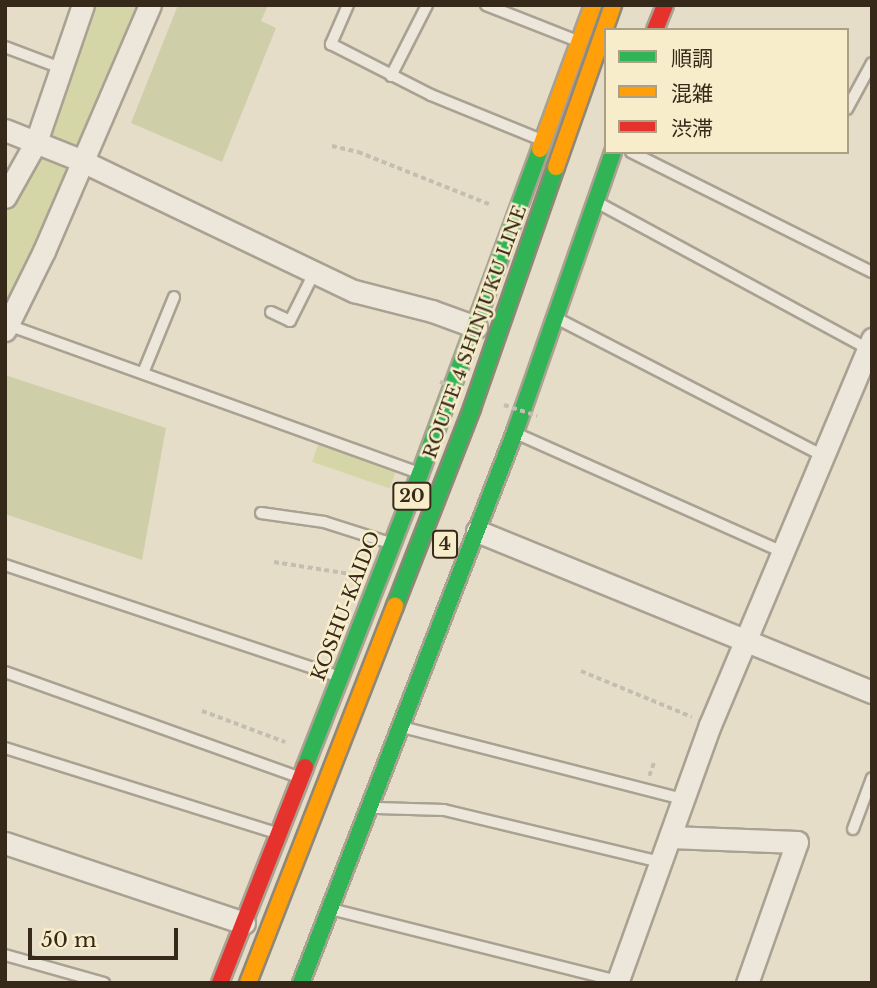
<!DOCTYPE html>
<meta charset="utf-8">
<style>
body{margin:0}
#map{position:relative;width:877px;height:988px;overflow:hidden;background:#e5ddc8;font-family:"Libre Baskerville","Noto Sans JP",serif}
div>[style]{position:absolute}
[style*='--x']{left:calc(var(--x)*1px);top:calc(var(--y)*1px);width:calc(var(--w)*1px);rotate:calc(var(--a)*1deg)}
.green>*{inset:0;background:#d4d6a8;transform-origin:0 0}
.cemetery>*{inset:0;background:#cecfa9}
.path>*{height:3.5px;margin-top:-1.75px;transform-origin:0;background:repeating-linear-gradient(90deg,#c4beb1 0 5px,transparent 0 8.5px)}
.roads{filter:drop-shadow(2px 0 #a9a192) drop-shadow(-2px 0 #a9a192) drop-shadow(0 2px #a9a192) drop-shadow(0 -2px #a9a192)}
.lane>*{height:10px;margin:-5px;padding:0 5px;transform-origin:5px;border-radius:5px;background:#ece7da}
.street>*{height:21px;margin:-10.5px;padding:0 10.5px;transform-origin:10.5px;border-radius:10.5px;background:#ece7da}
.fast>*{height:16px;margin:-8px;padding:0 8px;transform-origin:8px;border-radius:8px;background:#30b455}
.slow>*{height:16px;margin:-8px;padding:0 8px;transform-origin:8px;border-radius:8px;background:#ff9f0a}
.jam>*{height:16px;margin:-8px;padding:0 8px;transform-origin:8px;border-radius:8px;background:#e5322d}
.path-bridge>*{height:3.5px;margin-top:-1.75px;transform-origin:0;background:repeating-linear-gradient(90deg,#c4beb1 0 5px,transparent 0 8.5px)}
.bridges{filter:drop-shadow(2px 0 #8f8778) drop-shadow(-2px 0 #8f8778) drop-shadow(0 2px #8f8778) drop-shadow(0 -2px #8f8778)}
.fast-bridge>*{height:16px;margin:-8px;padding:0 8px;transform-origin:8px;border-radius:8px;background:#30b455}
.slow-bridge>*{height:16px;margin:-8px;padding:0 8px;transform-origin:8px;border-radius:8px;background:#ff9f0a}
span{translate:-50% -50%;white-space:nowrap;text-align:center;line-height:1.15;-webkit-text-stroke:5px #f8edcb;paint-order:stroke}
.shield-label span{padding:2px 5px;background:#f8edcb;border:2px solid;border-radius:5px;-webkit-text-stroke-width:0}
.shield-label{font-size:18px;color:#37291a;font-weight:700}
.street-label{font-size:19px;color:#37291a}
.frame{position:absolute;inset:0;border:7px solid #37291a;pointer-events:none}
.legend{position:absolute;left:604px;top:28px;width:245px;height:126px;box-sizing:border-box;background:#f8edcb;border:2px solid #ab9f84;margin:0;padding:9px 12px;list-style:none;font-size:21px;color:#37291a}
.legend li{display:flex;align-items:center;gap:14px;height:35px}
.legend b{width:35px;border:2px solid #ab9f84}
.scale{position:absolute;left:28px;top:928px;width:150px;height:32px;box-sizing:border-box;border:4px solid #37291a;border-top:0;padding-left:9px;font-size:21px;line-height:24px;white-space:nowrap;color:#37291a;-webkit-text-stroke:5px #f8edcb;paint-order:stroke}
</style>
<div id="map">
<div class="green">
<div style="clip-path:polygon(95px 5px,146px 5px,82px 155px,43px 138px)"></div>
<div style="clip-path:polygon(32px 150px,71px 167px,5px 330px,5px 197px)"></div>
<div style="left:319px;top:442px;width:82px;height:21px;rotate:19deg"></div>
</div>
<div class="cemetery">
<div style="clip-path:polygon(178px 5px,268px 5px,261px 21px,276px 28px,222px 162px,131px 123px)"></div>
<div style="clip-path:polygon(5px 375px,166px 428px,142px 560px,5px 514px)"></div>
</div>
<div class="path">
<div style="--x:332;--y:146;--w:27;--a:13"></div>
<div style="--x:358;--y:152;--w:141;--a:21.7"></div>
<div style="--x:274;--y:562;--w:77;--a:9"></div>
<div style="--x:581;--y:671;--w:120;--a:22.5"></div>
<div style="--x:202;--y:711;--w:89;--a:20.5"></div>
<div style="--x:649;--y:776;--w:15;--a:-70"></div>
</div>
<div class="roads">
<div class="lane">
<div style="--x:348;--y:5;--w:43;--a:113.6"></div>
<div style="--x:331;--y:44;--w:112;--a:27"></div>
<div style="--x:431;--y:95;--w:114;--a:22.1"></div>
<div style="--x:486;--y:5;--w:96;--a:21.5"></div>
<div style="--x:5;--y:47;--w:60;--a:20.6"></div>
<div style="--x:391;--y:76;--w:80;--a:-63.1"></div>
<div style="--x:847;--y:109;--w:52;--a:-61.5"></div>
<div style="--x:631;--y:152;--w:269;--a:26.5"></div>
<div style="--x:602;--y:205;--w:302;--a:28.4"></div>
<div style="--x:271;--y:312;--w:21;--a:25"></div>
<div style="--x:290;--y:321;--w:54;--a:-63.4"></div>
<div style="--x:560;--y:320;--w:296;--a:27.3"></div>
<div style="--x:8;--y:325;--w:431;--a:19.8"></div>
<div style="--x:143;--y:373;--w:82;--a:-67.8"></div>
<div style="--x:522;--y:436;--w:285;--a:24"></div>
<div style="--x:261;--y:513;--w:64;--a:8.1"></div>
<div style="--x:324;--y:522;--w:66;--a:17.6"></div>
<div style="--x:5;--y:565;--w:347;--a:18.5"></div>
<div style="--x:5;--y:672;--w:309;--a:19.7"></div>
<div style="--x:406;--y:728;--w:285;--a:14.4"></div>
<div style="--x:5;--y:748;--w:281;--a:17.4"></div>
<div style="--x:377;--y:808;--w:67;--a:1.7"></div>
<div style="--x:444;--y:810;--w:223;--a:13.5"></div>
<div style="--x:853;--y:829;--w:54;--a:-69.6"></div>
<div style="--x:335;--y:910;--w:291;--a:14.1"></div>
<div style="--x:5;--y:955;--w:103;--a:15.8"></div>
</div>
<div class="street">
<div style="--x:5;--y:130;--w:81;--a:21.8"></div>
<div style="--x:80;--y:160;--w:304;--a:25.6"></div>
<div style="--x:354;--y:291;--w:81;--a:14.4"></div>
<div style="--x:432;--y:311;--w:47;--a:20"></div>
<div style="--x:5;--y:197;--w:63;--a:-60.6"></div>
<div style="--x:36;--y:142;--w:145;--a:-71.1"></div>
<div style="--x:5;--y:330;--w:88;--a:-63.7"></div>
<div style="--x:44;--y:251;--w:268;--a:-66.7"></div>
<div style="--x:477;--y:531;--w:427;--a:22.2"></div>
<div style="--x:670;--y:837;--w:127;--a:2.3"></div>
<div style="--x:797;--y:842;--w:150;--a:109.5"></div>
<div style="--x:5;--y:843;--w:252;--a:18.5"></div>
<div style="--x:617;--y:983;--w:274;--a:-70.2"></div>
<div style="--x:710;--y:725;--w:419;--a:-67.2"></div>
</div>
<div class="fast">
<div style="--x:305;--y:767;--w:315;--a:-68.6"></div>
<div style="--x:420;--y:474;--w:346;--a:-69.7"></div>
<div style="--x:301;--y:983;--w:591;--a:-68.77"></div>
<div style="--x:515;--y:432;--w:297;--a:-70.7"></div>
</div>
<div class="slow">
<div style="--x:540;--y:149;--w:153;--a:-69.8"></div>
</div>
<div class="jam">
<div style="--x:655;--y:30;--w:27;--a:-68"></div>
<div style="--x:220;--y:983;--w:232;--a:-68.5"></div>
</div>
</div>
<div class="path-bridge">
<div style="--x:440;--y:382;--w:12;--a:20"></div>
<div style="--x:504;--y:405;--w:35;--a:18"></div>
</div>
<div class="bridges">
<div class="fast-bridge">
<div style="--x:395;--y:606;--w:212;--a:-68.7"></div>
<div style="--x:472;--y:408;--w:255;--a:-70.8"></div>
</div>
<div class="slow-bridge">
<div style="--x:556;--y:167;--w:172;--a:-70.6"></div>
<div style="--x:248;--y:983;--w:405;--a:-68.7"></div>
</div>
</div>
<div class="shield-label">
<span style="left:412px;top:496px">20</span>
<span style="left:445px;top:544px">4</span>
</div>
<div class="street-label">
<span style="left:475px;top:332px;rotate:-70deg">ROUTE 4 SHINJUKU LINE</span>
<span style="left:346px;top:606px;rotate:-69deg">KOSHU-KAIDO</span>
</div>
<div class="frame"></div>
<ul class="legend">
<li><b style="height:9px;background:#30b455"></b>順調</li>
<li><b style="height:9px;background:#ff9f0a"></b>混雑</li>
<li><b style="height:9px;background:#e5322d"></b>渋滞</li>
</ul>
<div class="scale">50 m</div>
</div>
